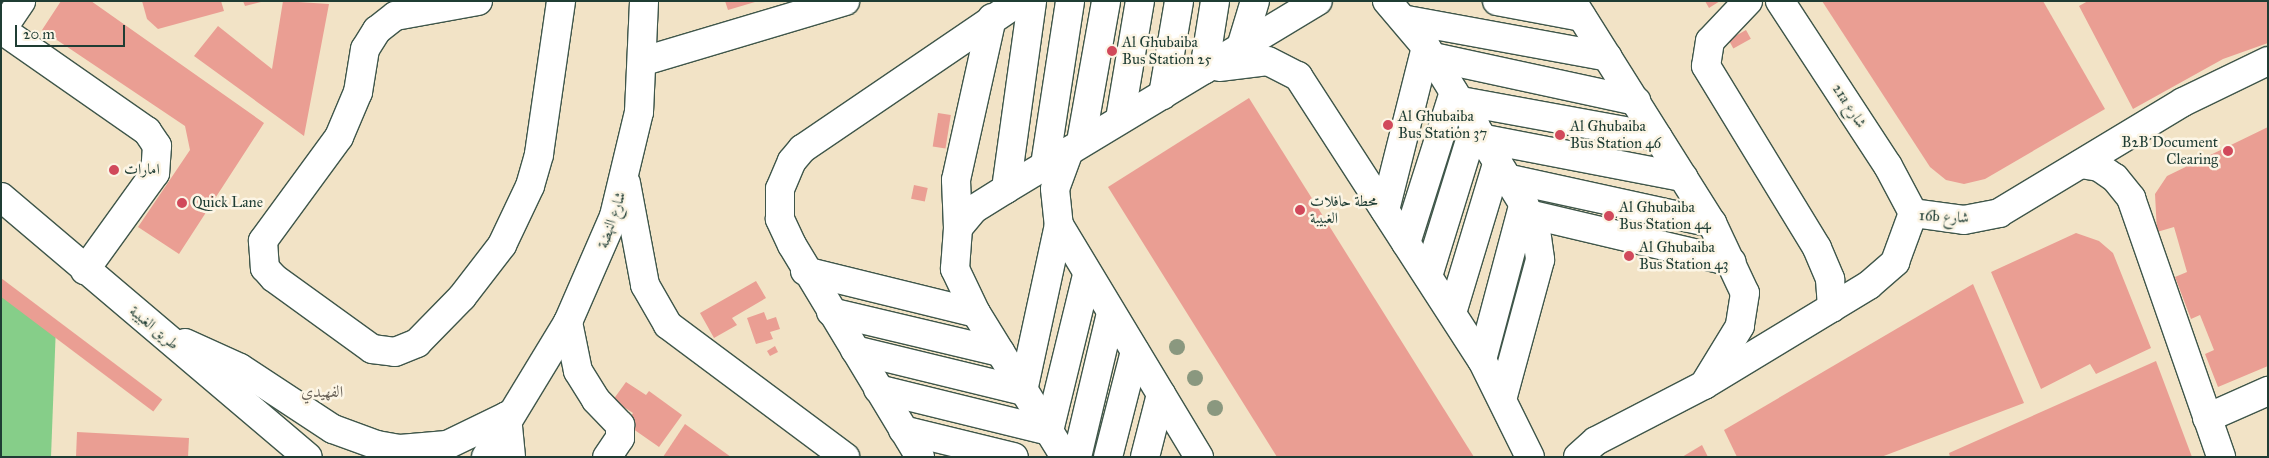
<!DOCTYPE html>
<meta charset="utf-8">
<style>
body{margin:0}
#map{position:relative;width:2269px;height:458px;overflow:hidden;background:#f2e3c6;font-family:"IM FELL Great Primer",Amiri,serif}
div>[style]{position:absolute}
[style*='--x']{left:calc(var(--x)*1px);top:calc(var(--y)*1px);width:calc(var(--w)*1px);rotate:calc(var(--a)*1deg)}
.green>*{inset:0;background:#86ce89}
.building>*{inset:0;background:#ea9e93;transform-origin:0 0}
.roads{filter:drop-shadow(1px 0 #3f564a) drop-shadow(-1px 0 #3f564a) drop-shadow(0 1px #3f564a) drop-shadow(0 -1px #3f564a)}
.minor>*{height:28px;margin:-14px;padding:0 14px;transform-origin:14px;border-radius:14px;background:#fff}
.trees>*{width:16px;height:16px;margin:-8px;border-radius:50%;background:#8a987f}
.dots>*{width:14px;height:14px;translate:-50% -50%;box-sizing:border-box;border:2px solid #fcf5e5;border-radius:50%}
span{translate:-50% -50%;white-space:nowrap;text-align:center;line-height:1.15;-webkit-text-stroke:5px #fcf5e5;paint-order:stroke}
.poi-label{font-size:15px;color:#1f3d34}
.left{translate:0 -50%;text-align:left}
.right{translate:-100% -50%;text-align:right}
.street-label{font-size:15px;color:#1f3d34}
.neighbourhood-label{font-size:16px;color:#665f55}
.frame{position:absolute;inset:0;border:2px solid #1f3d34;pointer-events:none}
.scale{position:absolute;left:15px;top:25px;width:110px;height:22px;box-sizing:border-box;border:2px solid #1f3d34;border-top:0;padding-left:6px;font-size:15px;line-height:18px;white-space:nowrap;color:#1f3d34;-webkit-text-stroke:4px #fcf5e5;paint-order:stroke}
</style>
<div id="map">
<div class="green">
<div style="clip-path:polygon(1px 286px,56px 325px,51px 457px,1px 457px)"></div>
</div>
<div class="building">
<div style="clip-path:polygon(61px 1px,91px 1px,264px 123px,179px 254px,138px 227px,190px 150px,185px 126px,42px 30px)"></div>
<div style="clip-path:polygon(142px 1px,221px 1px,224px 11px,158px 29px,147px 19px)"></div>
<div style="clip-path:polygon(243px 1px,261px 1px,261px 2px,245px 6px)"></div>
<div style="clip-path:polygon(283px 1px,329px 4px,304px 136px,194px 56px,218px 26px,272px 69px)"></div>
<div style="clip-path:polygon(725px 1px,755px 1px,755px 2px,728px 10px)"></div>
<div style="clip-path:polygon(1705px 1px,1720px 1px,1709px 8px)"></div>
<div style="clip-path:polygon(1822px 1px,2043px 1px,2105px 109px,1985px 179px,1964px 184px,1946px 180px,1930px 167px)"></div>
<div style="clip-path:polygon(2088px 1px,2268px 1px,2268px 43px,2223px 59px,2133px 109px,2079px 6px)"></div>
<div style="left:1746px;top:30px;width:10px;height:20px;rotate:61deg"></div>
<div style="clip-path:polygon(1249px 98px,1474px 457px,1277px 457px,1108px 187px)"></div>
<div style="left:938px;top:113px;width:13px;height:34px;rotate:9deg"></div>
<div style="clip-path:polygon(2268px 127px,2268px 366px,2218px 387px,2205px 354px,2214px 350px,2200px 315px,2191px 319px,2175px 277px,2187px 272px,2174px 227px,2157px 232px,2155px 194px,2167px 176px)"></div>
<div style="left:914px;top:185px;width:14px;height:14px;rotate:12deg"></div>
<div style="clip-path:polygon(2076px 233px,2099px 241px,2113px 253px,2151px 348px,2096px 374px,2090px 364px,2041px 389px,1991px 272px)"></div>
<div style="left:1px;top:278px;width:202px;height:15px;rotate:37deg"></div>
<div style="clip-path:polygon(756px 281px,766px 298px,732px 318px,737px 325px,714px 338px,700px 313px)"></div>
<div style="clip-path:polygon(1973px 284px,2024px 403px,1881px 457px,1737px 457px,1724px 430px)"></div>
<div style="clip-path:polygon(764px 312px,767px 320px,776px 317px,780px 329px,770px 332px,773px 339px,756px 344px,747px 318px)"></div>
<div style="clip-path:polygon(775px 346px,778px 352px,770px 356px,767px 351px)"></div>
<div style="clip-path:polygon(2156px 361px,2192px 457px,1950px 457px,1949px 453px)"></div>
<div style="clip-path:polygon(626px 382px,646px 395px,649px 391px,682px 415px,659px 447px,626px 424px,633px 413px,613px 400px)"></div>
<div style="clip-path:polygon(685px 424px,731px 457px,663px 457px)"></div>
<div style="clip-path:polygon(77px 432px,189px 438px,188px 457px,76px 457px)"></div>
<div style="clip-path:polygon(1702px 445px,1708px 457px,1682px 457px)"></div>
</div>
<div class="roads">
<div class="minor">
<div style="--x:478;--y:1;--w:84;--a:169.8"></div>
<div style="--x:395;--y:16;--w:23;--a:142"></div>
<div style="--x:377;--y:30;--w:22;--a:122"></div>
<div style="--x:365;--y:49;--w:44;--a:99.2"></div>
<div style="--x:358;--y:92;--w:49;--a:112.9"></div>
<div style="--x:339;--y:137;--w:129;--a:126.2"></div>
<div style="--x:263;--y:241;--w:27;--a:86"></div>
<div style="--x:265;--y:268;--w:13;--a:48"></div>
<div style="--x:274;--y:278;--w:121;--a:35.9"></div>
<div style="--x:372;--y:349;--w:23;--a:7"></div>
<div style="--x:395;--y:352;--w:24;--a:-22"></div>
<div style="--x:417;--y:343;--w:64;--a:-45.6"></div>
<div style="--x:462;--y:297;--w:66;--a:-52.4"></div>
<div style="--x:502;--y:245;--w:65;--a:-64.6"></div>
<div style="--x:530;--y:186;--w:33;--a:-74"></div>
<div style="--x:539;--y:154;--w:155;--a:-81.8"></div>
<div style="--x:1387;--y:1;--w:60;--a:49.7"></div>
<div style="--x:1426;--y:47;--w:207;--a:58.2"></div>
<div style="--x:1535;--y:223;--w:37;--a:82"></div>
<div style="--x:1540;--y:260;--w:141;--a:105.2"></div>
<div style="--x:1497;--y:1;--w:86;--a:10.7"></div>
<div style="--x:1572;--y:1;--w:262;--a:57.8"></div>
<div style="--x:1712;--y:223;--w:77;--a:64.8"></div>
<div style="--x:1745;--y:293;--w:33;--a:99"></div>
<div style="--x:1740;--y:326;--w:69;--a:121.4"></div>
<div style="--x:1748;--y:1;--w:55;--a:133.5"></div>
<div style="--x:1710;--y:41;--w:25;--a:99"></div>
<div style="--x:1706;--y:66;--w:213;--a:58.6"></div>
<div style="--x:1817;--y:248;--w:34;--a:67"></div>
<div style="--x:1830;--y:279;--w:29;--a:86"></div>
<div style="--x:1780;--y:1;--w:197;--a:56.8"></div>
<div style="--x:1888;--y:166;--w:53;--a:62"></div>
<div style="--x:1407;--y:20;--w:204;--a:10.4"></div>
<div style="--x:2;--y:30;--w:177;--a:34.9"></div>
<div style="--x:147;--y:131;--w:18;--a:56"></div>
<div style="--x:157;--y:146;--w:27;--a:94"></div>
<div style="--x:155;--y:173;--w:120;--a:125.8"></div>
<div style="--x:1;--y:31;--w:36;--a:-56"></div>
<div style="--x:1241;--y:47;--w:48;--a:-73.1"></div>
<div style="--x:1433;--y:57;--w:208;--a:12.2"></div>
<div style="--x:644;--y:61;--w:210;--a:-16.6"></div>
<div style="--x:1219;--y:67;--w:49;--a:-7"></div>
<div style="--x:1268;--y:61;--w:34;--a:27"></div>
<div style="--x:1298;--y:76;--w:338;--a:57.1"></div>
<div style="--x:1482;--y:360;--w:108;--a:63.7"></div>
<div style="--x:1204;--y:70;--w:70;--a:-80.9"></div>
<div style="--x:1163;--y:95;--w:95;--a:-80.3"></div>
<div style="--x:1461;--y:101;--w:200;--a:10.4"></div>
<div style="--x:1120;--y:119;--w:120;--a:-80.4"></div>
<div style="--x:1485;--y:139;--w:202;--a:10.9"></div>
<div style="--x:1081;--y:142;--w:143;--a:-79.9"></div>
<div style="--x:1069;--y:151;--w:40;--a:110.2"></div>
<div style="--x:1055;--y:189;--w:36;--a:84"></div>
<div style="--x:1059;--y:225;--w:271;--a:58.9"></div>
<div style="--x:2081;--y:164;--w:18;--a:9"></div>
<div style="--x:2099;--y:167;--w:19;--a:35"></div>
<div style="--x:2115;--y:178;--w:26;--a:51"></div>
<div style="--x:2131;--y:198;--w:274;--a:70.8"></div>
<div style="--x:1045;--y:165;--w:166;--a:-81.3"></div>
<div style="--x:1510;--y:179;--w:207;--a:12.3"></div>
<div style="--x:626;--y:183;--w:104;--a:79.4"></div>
<div style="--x:645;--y:285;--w:46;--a:60.1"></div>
<div style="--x:668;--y:325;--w:221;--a:36.7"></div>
<div style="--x:1006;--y:189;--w:190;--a:-82.1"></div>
<div style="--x:1;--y:197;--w:402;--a:40.3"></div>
<div style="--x:1385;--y:210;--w:168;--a:-75.9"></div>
<div style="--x:1913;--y:213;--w:51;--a:7.8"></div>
<div style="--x:1964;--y:220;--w:36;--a:-11"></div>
<div style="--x:1999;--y:213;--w:215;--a:-31.1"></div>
<div style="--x:2183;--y:102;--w:94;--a:-25.8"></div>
<div style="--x:1533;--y:215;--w:204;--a:13.3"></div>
<div style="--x:958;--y:228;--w:48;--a:-92.4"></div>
<div style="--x:956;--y:180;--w:166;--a:-77.5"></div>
<div style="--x:1406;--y:243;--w:158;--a:-72.4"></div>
<div style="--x:805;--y:271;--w:176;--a:13.8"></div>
<div style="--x:1428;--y:276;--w:159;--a:-72.8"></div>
<div style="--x:831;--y:312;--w:174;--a:13.3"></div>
<div style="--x:1452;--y:313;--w:159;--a:-73.2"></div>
<div style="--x:568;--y:322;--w:50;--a:78.5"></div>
<div style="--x:578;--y:371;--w:34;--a:58"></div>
<div style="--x:596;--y:400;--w:35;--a:46"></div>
<div style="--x:620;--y:425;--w:13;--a:90"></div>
<div style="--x:620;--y:438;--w:23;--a:124"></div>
<div style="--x:185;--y:343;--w:60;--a:24.4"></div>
<div style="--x:240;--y:368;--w:111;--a:33.3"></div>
<div style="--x:333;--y:429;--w:47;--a:20"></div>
<div style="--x:377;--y:445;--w:23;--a:10"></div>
<div style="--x:400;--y:449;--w:47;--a:-4.9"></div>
<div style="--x:447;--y:445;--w:67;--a:-25.8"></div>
<div style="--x:855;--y:350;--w:173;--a:13.7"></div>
<div style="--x:1023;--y:391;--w:170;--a:-77.8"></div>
<div style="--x:1482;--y:360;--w:163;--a:-75.1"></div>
<div style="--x:878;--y:389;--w:176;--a:13.8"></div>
<div style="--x:1049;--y:431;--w:161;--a:-76.3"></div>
<div style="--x:507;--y:416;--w:41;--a:84.4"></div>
<div style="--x:2207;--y:418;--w:67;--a:-23.9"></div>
<div style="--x:903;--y:430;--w:114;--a:13.7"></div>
<div style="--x:486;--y:457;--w:158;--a:-58.7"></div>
<div style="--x:568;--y:322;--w:116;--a:-66.5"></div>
<div style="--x:614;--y:216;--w:107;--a:-76.5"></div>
<div style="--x:639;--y:112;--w:111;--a:-87.4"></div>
<div style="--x:920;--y:457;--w:248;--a:-121.1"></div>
<div style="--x:792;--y:245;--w:29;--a:-115"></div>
<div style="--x:780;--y:219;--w:30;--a:-90"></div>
<div style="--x:780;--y:189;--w:30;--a:-67"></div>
<div style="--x:792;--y:161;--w:16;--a:-50"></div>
<div style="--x:802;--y:149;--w:263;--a:-34.2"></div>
<div style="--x:1065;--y:457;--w:169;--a:-121.7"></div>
<div style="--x:976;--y:313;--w:49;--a:-115.5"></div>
<div style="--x:955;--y:269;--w:41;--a:-85.8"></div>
<div style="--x:958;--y:228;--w:25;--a:-50"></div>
<div style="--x:974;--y:209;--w:38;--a:-32"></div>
<div style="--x:1006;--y:189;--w:364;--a:-31.1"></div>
<div style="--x:1077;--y:457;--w:148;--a:-76.7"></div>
<div style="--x:1108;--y:457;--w:109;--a:-75.7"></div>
<div style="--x:1145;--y:457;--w:65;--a:-75.7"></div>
<div style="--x:1578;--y:457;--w:24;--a:-42"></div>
<div style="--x:1596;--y:441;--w:122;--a:-27.4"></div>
<div style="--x:1704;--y:385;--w:193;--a:-31.2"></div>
<div style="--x:1869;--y:285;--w:35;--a:-41"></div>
<div style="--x:1895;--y:262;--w:52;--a:-69.8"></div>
</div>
</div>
<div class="trees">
<div style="left:1177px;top:347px"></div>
<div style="left:1195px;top:378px"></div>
<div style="left:1215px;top:408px"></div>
</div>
<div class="dots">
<div style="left:1112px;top:51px;background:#d1495b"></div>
<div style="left:1388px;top:125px;background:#d1495b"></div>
<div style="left:1560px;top:135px;background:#d1495b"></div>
<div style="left:2228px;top:151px;background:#d1495b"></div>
<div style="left:114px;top:170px;background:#d1495b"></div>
<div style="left:182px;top:203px;background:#d1495b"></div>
<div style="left:1300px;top:210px;background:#d1495b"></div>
<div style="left:1609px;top:216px;background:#d1495b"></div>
<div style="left:1629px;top:256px;background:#d1495b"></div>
</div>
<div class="poi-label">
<span class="left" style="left:1122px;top:51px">Al Ghubaiba<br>Bus Station 25</span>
<span class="left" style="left:1398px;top:125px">Al Ghubaiba<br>Bus Station 37</span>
<span class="left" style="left:1570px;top:135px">Al Ghubaiba<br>Bus Station 46</span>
<span class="right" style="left:2218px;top:151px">B2B Document<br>Clearing</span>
<span class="left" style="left:124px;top:170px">امارات</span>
<span class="left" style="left:1310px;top:210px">محطة حافلات<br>الغبيبة</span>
<span class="left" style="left:192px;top:203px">Quick Lane</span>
<span class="left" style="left:1619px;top:216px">Al Ghubaiba<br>Bus Station 44</span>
<span class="left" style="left:1639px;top:256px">Al Ghubaiba<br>Bus Station 43</span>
</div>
<div class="street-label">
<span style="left:1849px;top:106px;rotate:57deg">21a شارع</span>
<span style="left:1944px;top:217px;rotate:3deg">16b شارع</span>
<span style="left:612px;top:220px;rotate:-71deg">شارع النهضة</span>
<span style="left:154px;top:328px;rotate:40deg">طريق الغبيبة</span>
</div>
<div class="neighbourhood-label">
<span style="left:322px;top:392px">الفهيدي</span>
</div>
<div class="frame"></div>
<div class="scale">20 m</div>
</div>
